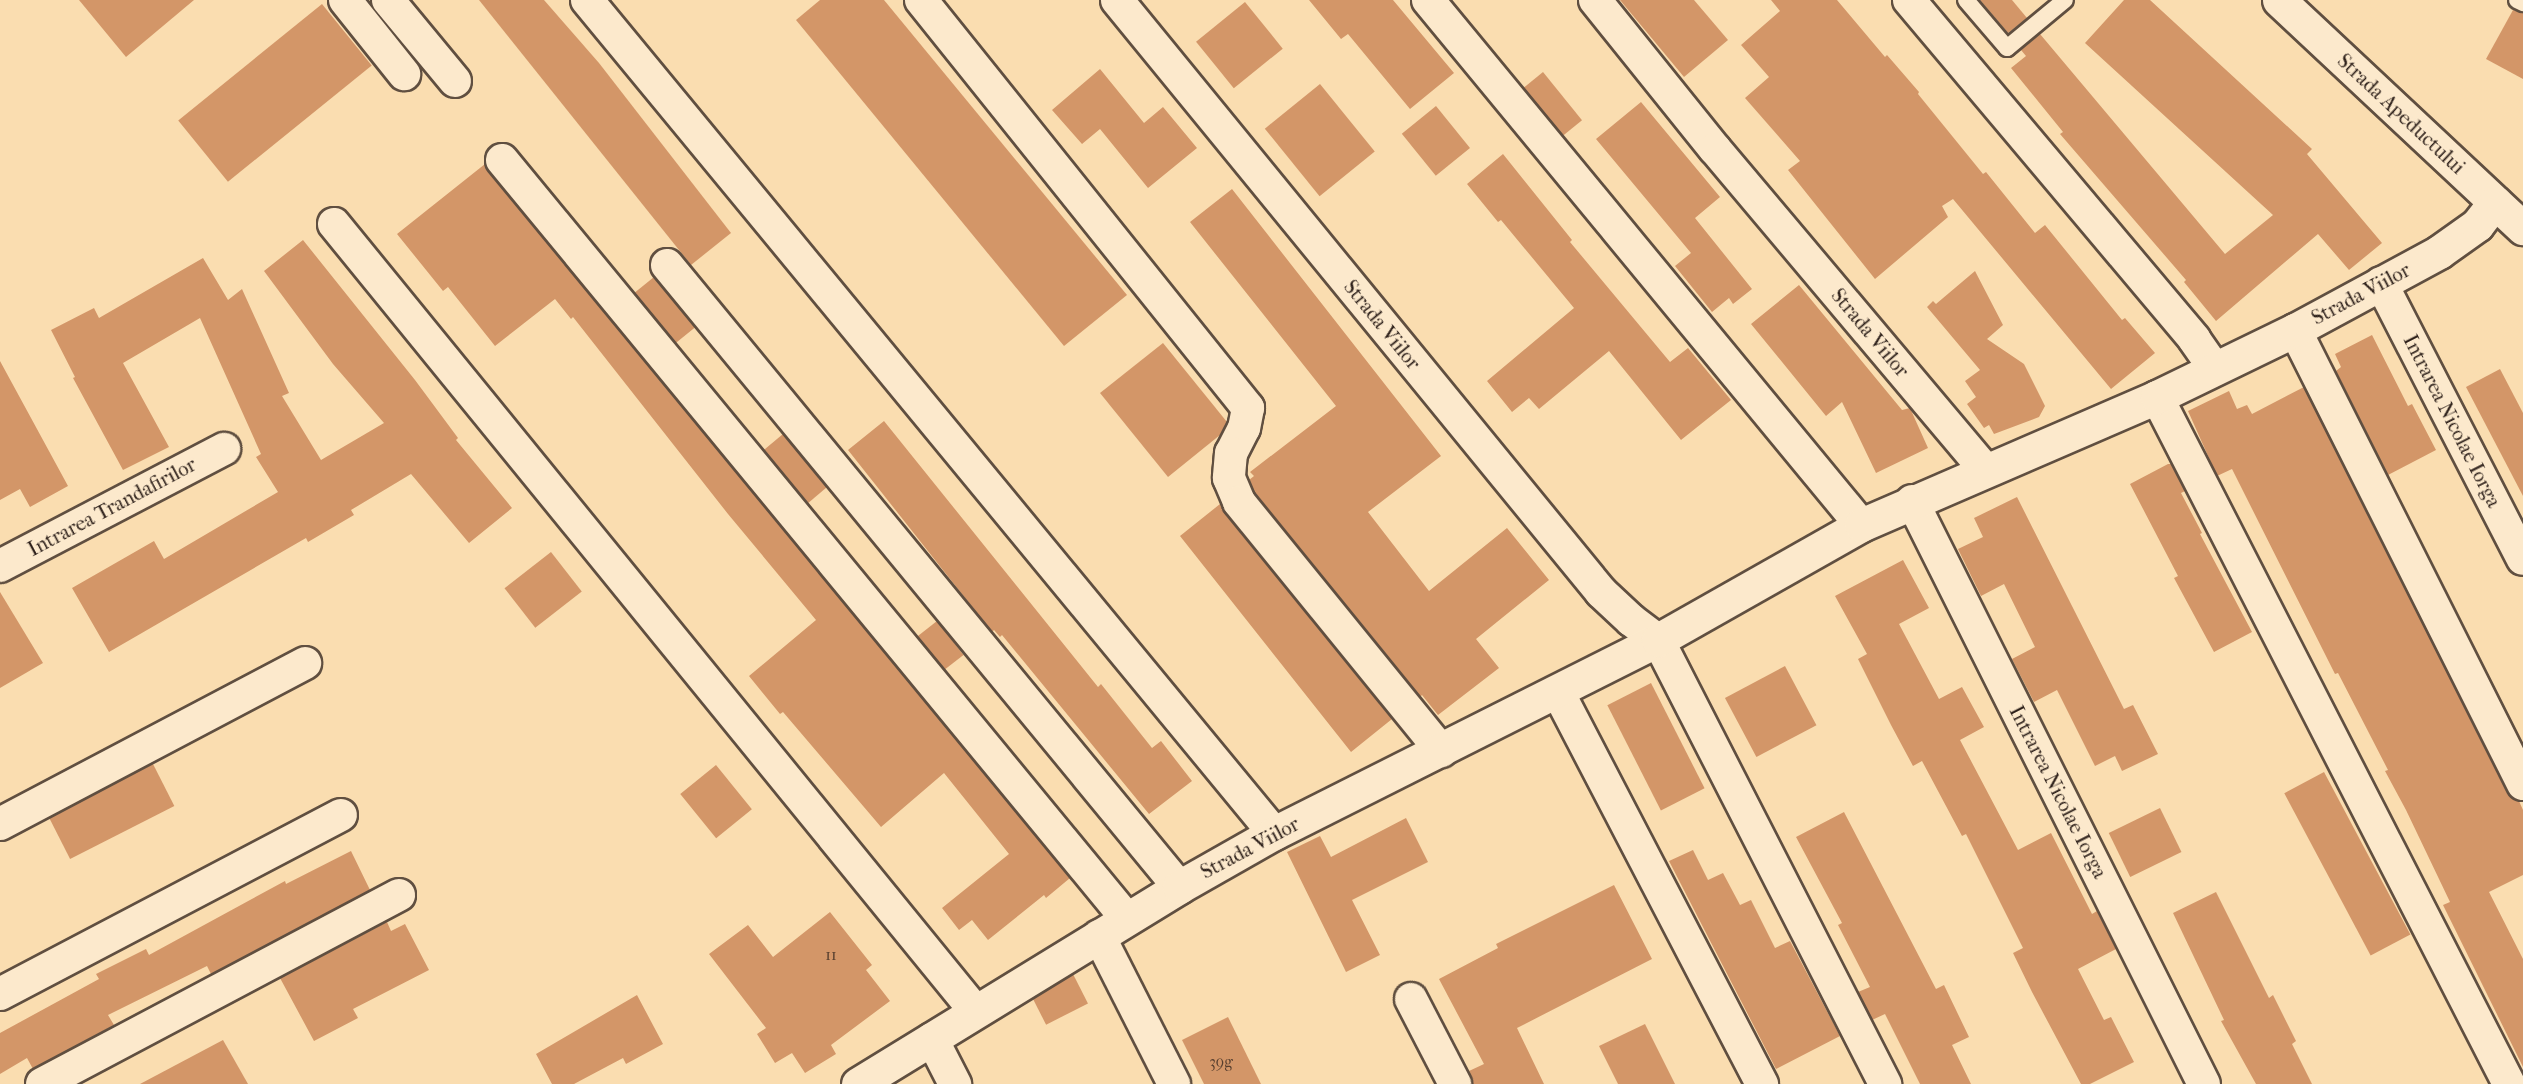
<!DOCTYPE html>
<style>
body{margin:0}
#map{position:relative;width:2523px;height:1084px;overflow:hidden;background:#faddb0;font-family:"IM FELL French Canon",serif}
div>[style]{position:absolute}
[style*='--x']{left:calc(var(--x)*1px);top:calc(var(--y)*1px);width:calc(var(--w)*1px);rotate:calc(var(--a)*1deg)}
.building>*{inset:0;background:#d39668;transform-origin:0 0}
.roads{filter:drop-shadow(2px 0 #604f40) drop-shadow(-2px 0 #604f40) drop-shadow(0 2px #604f40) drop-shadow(0 -2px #604f40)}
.service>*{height:16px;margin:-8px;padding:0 8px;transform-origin:8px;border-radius:8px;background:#fce9cc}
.minor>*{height:32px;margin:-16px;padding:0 16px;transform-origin:16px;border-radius:16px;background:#fce9cc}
.tertiary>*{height:33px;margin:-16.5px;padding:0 16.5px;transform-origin:16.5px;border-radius:16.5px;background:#fce9cc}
span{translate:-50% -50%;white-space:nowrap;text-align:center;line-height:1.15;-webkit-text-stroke:4.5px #fce9cc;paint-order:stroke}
.number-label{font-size:16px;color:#563e2e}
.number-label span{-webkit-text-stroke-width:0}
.street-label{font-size:20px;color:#2d201a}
</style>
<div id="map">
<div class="building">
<div style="clip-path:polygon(79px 0,194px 0,126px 57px)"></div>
<div style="clip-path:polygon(479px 0,544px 0,599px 63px,731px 233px,691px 265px)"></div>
<div style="clip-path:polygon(820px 0,884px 0,1127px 295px,1064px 346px,796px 20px)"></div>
<div style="clip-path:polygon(1309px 0,1393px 0,1454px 73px,1410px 109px,1348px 34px,1341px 39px)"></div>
<div style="clip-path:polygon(1620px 0,1694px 0,1728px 40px,1684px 77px)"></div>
<div style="clip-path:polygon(1771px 0,1837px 0,1885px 57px,1887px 55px,1919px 92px,1918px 94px,1983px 174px,1986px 172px,2035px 233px,2045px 225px,2122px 320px,2125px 318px,2155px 353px,2111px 389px,1953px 199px,1942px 206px,1948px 217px,1875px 279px,1788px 170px,1800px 161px,1745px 98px,1769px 77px,1741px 45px,1780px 11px)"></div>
<div style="clip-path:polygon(1980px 0,2012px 0,2027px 18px,2008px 33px)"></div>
<div style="clip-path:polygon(2124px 0,2150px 0,2312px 149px,2307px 154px,2382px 243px,2349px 270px,2318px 234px,2216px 321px,2184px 282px,2186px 280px,2060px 134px,2063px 132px,2011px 68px,2026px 56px,2021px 50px,2040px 34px,2225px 254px,2273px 215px,2085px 43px)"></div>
<div style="left:1245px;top:2px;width:60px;height:63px;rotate:51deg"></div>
<div style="left:322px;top:4px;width:79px;height:185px;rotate:51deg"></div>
<div style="clip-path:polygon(2513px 10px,2523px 13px,2523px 79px,2486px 59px)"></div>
<div style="clip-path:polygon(1100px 69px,1144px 123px,1163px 107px,1197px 148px,1148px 188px,1100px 129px,1082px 144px,1052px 110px)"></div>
<div style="left:1543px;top:72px;width:62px;height:25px;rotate:51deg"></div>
<div style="left:1320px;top:84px;width:87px;height:71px;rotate:51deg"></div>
<div style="clip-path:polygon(1641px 102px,1720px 197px,1695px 218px,1752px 289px,1733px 304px,1729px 298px,1712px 312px,1675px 266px,1691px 253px,1596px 139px)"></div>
<div style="left:1436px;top:106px;width:54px;height:44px;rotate:51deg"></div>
<div style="clip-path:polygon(1503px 154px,1572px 240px,1570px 242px,1670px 362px,1688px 348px,1731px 400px,1681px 440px,1609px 351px,1539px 409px,1529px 398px,1512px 412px,1487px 381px,1574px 308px,1501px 220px,1498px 222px,1467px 184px)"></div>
<div style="clip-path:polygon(485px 164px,1070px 878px,1046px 898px,1044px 895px,988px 940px,972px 920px,959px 930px,942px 908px,1009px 854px,944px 773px,881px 827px,783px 712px,780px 714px,749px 676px,816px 620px,728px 514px,573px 317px,571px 319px,555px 299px,495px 346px,448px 287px,443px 291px,397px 234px)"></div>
<div style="clip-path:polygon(1232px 189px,1441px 456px,1368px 512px,1429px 591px,1507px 528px,1549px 580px,1476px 639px,1499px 668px,1438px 715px,1422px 695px,1420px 697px,1255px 493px,1249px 480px,1254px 476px,1250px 472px,1336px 406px,1190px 222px)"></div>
<div style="clip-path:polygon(303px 240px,415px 380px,458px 438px,456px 440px,512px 508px,469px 543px,411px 474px,351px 510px,354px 515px,308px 542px,306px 538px,109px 652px,72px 588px,154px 541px,164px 559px,278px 492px,256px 457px,261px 454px,200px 318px,123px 363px,169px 447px,123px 470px,73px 378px,75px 377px,51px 330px,94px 308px,99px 318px,203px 258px,228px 300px,242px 289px,289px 393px,282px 396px,321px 460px,384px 423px,333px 364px,264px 271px)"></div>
<div style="clip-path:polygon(1975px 271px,2003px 325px,1987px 339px,2024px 364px,2045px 406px,2039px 417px,1994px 434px,1989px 425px,1984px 428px,1967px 404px,1976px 397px,1965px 381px,1980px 370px,1927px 307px,1933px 301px,1936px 304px)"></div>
<div style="left:654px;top:277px;width:65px;height:25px;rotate:51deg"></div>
<div style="clip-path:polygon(1799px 285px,1902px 410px,1910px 408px,1928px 448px,1876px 473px,1842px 402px,1826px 416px,1751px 324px)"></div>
<div style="clip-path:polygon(2372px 335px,2408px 406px,2412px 404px,2436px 450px,2388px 475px,2336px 371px,2341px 367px,2335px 354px)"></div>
<div style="clip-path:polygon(1163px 343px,1227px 422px,1220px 435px,1168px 477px,1100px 393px)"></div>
<div style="clip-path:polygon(0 361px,68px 486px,30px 507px,20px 489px,0 500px)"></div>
<div style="clip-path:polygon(2500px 369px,2523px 413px,2523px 496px,2466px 387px)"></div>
<div style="clip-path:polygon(2304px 387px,2507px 792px,2519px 801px,2523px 810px,2523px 875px,2489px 892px,2523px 959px,2523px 1067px,2443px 905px,2450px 902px,2406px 810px,2385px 771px,2388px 770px,2338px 673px,2335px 674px,2232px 469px,2217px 476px,2188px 411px,2229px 391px,2237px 409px,2247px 405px,2252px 414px)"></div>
<div style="clip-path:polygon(884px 421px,1098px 687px,1101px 684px,1152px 748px,1161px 741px,1192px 781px,1149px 814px,1002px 635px,1000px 637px,994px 630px,992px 632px,848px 450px)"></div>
<div style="left:783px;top:434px;width:69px;height:25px;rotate:50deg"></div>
<div style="clip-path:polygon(2168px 464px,2171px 464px,2185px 491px,2181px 493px,2202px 533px,2200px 534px,2252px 632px,2214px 652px,2174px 578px,2178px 576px,2130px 484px)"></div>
<div style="clip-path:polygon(2017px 497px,2124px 709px,2133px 705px,2158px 754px,2122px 771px,2115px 756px,2095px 766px,2057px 690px,2034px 702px,2012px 659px,2035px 647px,2004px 584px,1981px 596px,1958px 549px,1983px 537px,1974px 518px)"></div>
<div style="clip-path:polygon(1220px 504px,1225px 513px,1392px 719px,1351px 752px,1180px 536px)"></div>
<div style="left:551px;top:552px;width:50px;height:59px;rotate:52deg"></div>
<div style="clip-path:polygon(1903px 560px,1929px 608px,1899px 624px,1939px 699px,1962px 687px,1984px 727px,1960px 740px,2018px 850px,2051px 833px,2092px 914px,2097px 911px,2116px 949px,2078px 969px,2104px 1020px,2111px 1017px,2134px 1062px,2090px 1084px,2081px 1084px,2032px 992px,2013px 953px,2023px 948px,1966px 834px,1962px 836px,1922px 761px,1913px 766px,1891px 725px,1858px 659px,1867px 654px,1835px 596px)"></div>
<div style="clip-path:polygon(0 592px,43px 663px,0 688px)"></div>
<div style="left:937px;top:621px;width:43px;height:25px;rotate:52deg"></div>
<div style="left:1785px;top:666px;width:67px;height:68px;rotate:62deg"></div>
<div style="left:1651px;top:683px;width:118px;height:49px;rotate:63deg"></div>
<div style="left:153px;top:764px;width:47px;height:117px;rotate:63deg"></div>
<div style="left:716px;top:765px;width:57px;height:46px;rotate:51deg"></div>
<div style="left:2324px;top:772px;width:184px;height:45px;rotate:62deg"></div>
<div style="left:2160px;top:808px;width:49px;height:57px;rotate:64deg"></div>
<div style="clip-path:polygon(1844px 812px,1936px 989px,1944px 985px,1969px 1037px,1952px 1045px,1971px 1084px,1920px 1084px,1885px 1014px,1872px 1020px,1858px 992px,1870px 987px,1838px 925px,1842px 923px,1796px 837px)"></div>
<div style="clip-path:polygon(1406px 818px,1428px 862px,1352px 900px,1380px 955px,1346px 972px,1287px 852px,1320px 836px,1331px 857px)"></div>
<div style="clip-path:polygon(1693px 850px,1708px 880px,1723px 873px,1740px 905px,1751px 900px,1775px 948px,1790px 941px,1840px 1036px,1776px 1069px,1669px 861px)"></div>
<div style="clip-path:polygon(351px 851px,370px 890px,211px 974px,207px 966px,108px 1015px,114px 1025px,33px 1069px,27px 1058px,0 1074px,0 1033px,99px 979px,96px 974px,146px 949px,149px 955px,285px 881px,286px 884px)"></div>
<div style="clip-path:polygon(1614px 885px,1652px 959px,1517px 1028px,1544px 1084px,1473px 1084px,1469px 1071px,1484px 1064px,1439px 979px,1498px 948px,1496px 944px)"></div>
<div style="clip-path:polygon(2216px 892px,2269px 998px,2273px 995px,2296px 1041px,2292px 1044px,2312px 1084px,2256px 1084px,2221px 1021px,2224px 1020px,2173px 913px)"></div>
<div style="clip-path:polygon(830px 912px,872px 965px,866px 970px,890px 1001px,831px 1045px,836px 1054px,805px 1073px,792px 1053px,775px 1063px,757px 1034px,766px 1028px,709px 954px,748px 925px,773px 957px)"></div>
<div style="clip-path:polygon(387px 922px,391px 931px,405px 924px,429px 970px,353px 1009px,358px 1018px,314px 1041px,280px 978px)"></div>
<div style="left:1073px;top:974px;width:33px;height:47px;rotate:63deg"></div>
<div style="clip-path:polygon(637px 995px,663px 1044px,626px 1064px,623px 1058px,574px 1084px,552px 1084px,536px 1054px)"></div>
<div style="clip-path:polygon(1228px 1017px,1261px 1084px,1204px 1084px,1182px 1040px)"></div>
<div style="clip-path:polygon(1645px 1024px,1675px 1084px,1618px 1084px,1599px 1046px)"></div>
<div style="clip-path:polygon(223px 1040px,248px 1084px,140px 1084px)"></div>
</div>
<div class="roads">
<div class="service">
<div style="--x:1966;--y:0;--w:63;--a:49.5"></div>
<div style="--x:2007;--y:48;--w:75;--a:-39.6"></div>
<div style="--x:2517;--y:0;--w:7;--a:27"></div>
</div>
<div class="minor">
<div style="--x:345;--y:0;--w:95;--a:51.4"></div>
<div style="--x:388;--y:0;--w:105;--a:50.4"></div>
<div style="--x:587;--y:0;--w:1080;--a:50.49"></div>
<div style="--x:921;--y:0;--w:523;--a:51.29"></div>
<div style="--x:1248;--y:408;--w:20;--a:101"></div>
<div style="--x:1244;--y:428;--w:28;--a:117"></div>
<div style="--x:1231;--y:453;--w:25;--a:95"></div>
<div style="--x:1229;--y:478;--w:26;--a:67"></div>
<div style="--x:1239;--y:502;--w:321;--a:50.9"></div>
<div style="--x:1117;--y:0;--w:765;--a:50.73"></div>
<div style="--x:1601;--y:592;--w:41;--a:43"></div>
<div style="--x:1631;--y:620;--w:34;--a:37"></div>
<div style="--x:1658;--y:640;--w:499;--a:62.9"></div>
<div style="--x:1428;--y:0;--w:681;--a:50.49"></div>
<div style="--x:1595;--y:0;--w:191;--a:51.2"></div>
<div style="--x:1715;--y:149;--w:421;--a:49.9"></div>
<div style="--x:1909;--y:0;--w:443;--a:49.9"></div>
<div style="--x:2194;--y:339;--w:37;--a:55"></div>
<div style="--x:502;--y:160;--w:983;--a:50.53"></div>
<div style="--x:334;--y:224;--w:1016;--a:50.83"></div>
<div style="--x:667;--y:265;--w:806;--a:50.54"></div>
<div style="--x:2381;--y:283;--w:310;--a:62.8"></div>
<div style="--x:2295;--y:330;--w:508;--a:63.33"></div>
<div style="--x:2157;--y:397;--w:772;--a:62.87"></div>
<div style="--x:1912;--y:501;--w:652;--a:63.4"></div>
<div style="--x:0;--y:566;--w:253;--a:-27.6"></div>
<div style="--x:1558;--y:692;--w:442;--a:62.5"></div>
<div style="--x:0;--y:824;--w:345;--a:-27.8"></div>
<div style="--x:1099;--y:936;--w:166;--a:63.1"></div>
<div style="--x:0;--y:994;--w:385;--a:-27.7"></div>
<div style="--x:1411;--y:999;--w:96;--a:62.6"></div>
<div style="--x:932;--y:1039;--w:51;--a:62.9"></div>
<div style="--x:42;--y:1084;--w:404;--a:-27.9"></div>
</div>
<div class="tertiary">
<div style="--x:2279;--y:0;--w:334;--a:43.1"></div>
<div style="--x:858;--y:1084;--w:377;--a:-31.5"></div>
<div style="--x:1179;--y:887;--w:109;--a:-29.6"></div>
<div style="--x:1274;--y:833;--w:430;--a:-26.7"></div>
<div style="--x:1658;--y:640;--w:233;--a:-29.5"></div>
<div style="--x:1861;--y:525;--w:322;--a:-23.4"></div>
<div style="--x:2157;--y:397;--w:153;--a:-25.9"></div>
<div style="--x:2295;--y:330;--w:164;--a:-28.4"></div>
<div style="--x:2439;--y:252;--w:47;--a:-35.4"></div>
<div style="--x:2477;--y:225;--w:29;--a:-52"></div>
</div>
</div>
<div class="number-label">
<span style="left:831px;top:955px">11</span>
<span style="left:1221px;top:1062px">39g</span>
</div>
<div class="street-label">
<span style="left:2401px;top:114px;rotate:43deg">Strada Apeductului</span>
<span style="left:2361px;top:294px;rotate:-28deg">Strada Viilor</span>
<span style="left:1382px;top:325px;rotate:51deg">Strada Viilor</span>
<span style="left:1870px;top:333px;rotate:50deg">Strada Viilor</span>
<span style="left:2452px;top:421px;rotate:63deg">Intrarea Nicolae Iorga</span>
<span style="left:112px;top:507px;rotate:-28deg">Intrarea Trandafirilor</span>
<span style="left:2058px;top:792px;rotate:63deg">Intrarea Nicolae Iorga</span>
<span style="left:1250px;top:848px;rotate:-28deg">Strada Viilor</span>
</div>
</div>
